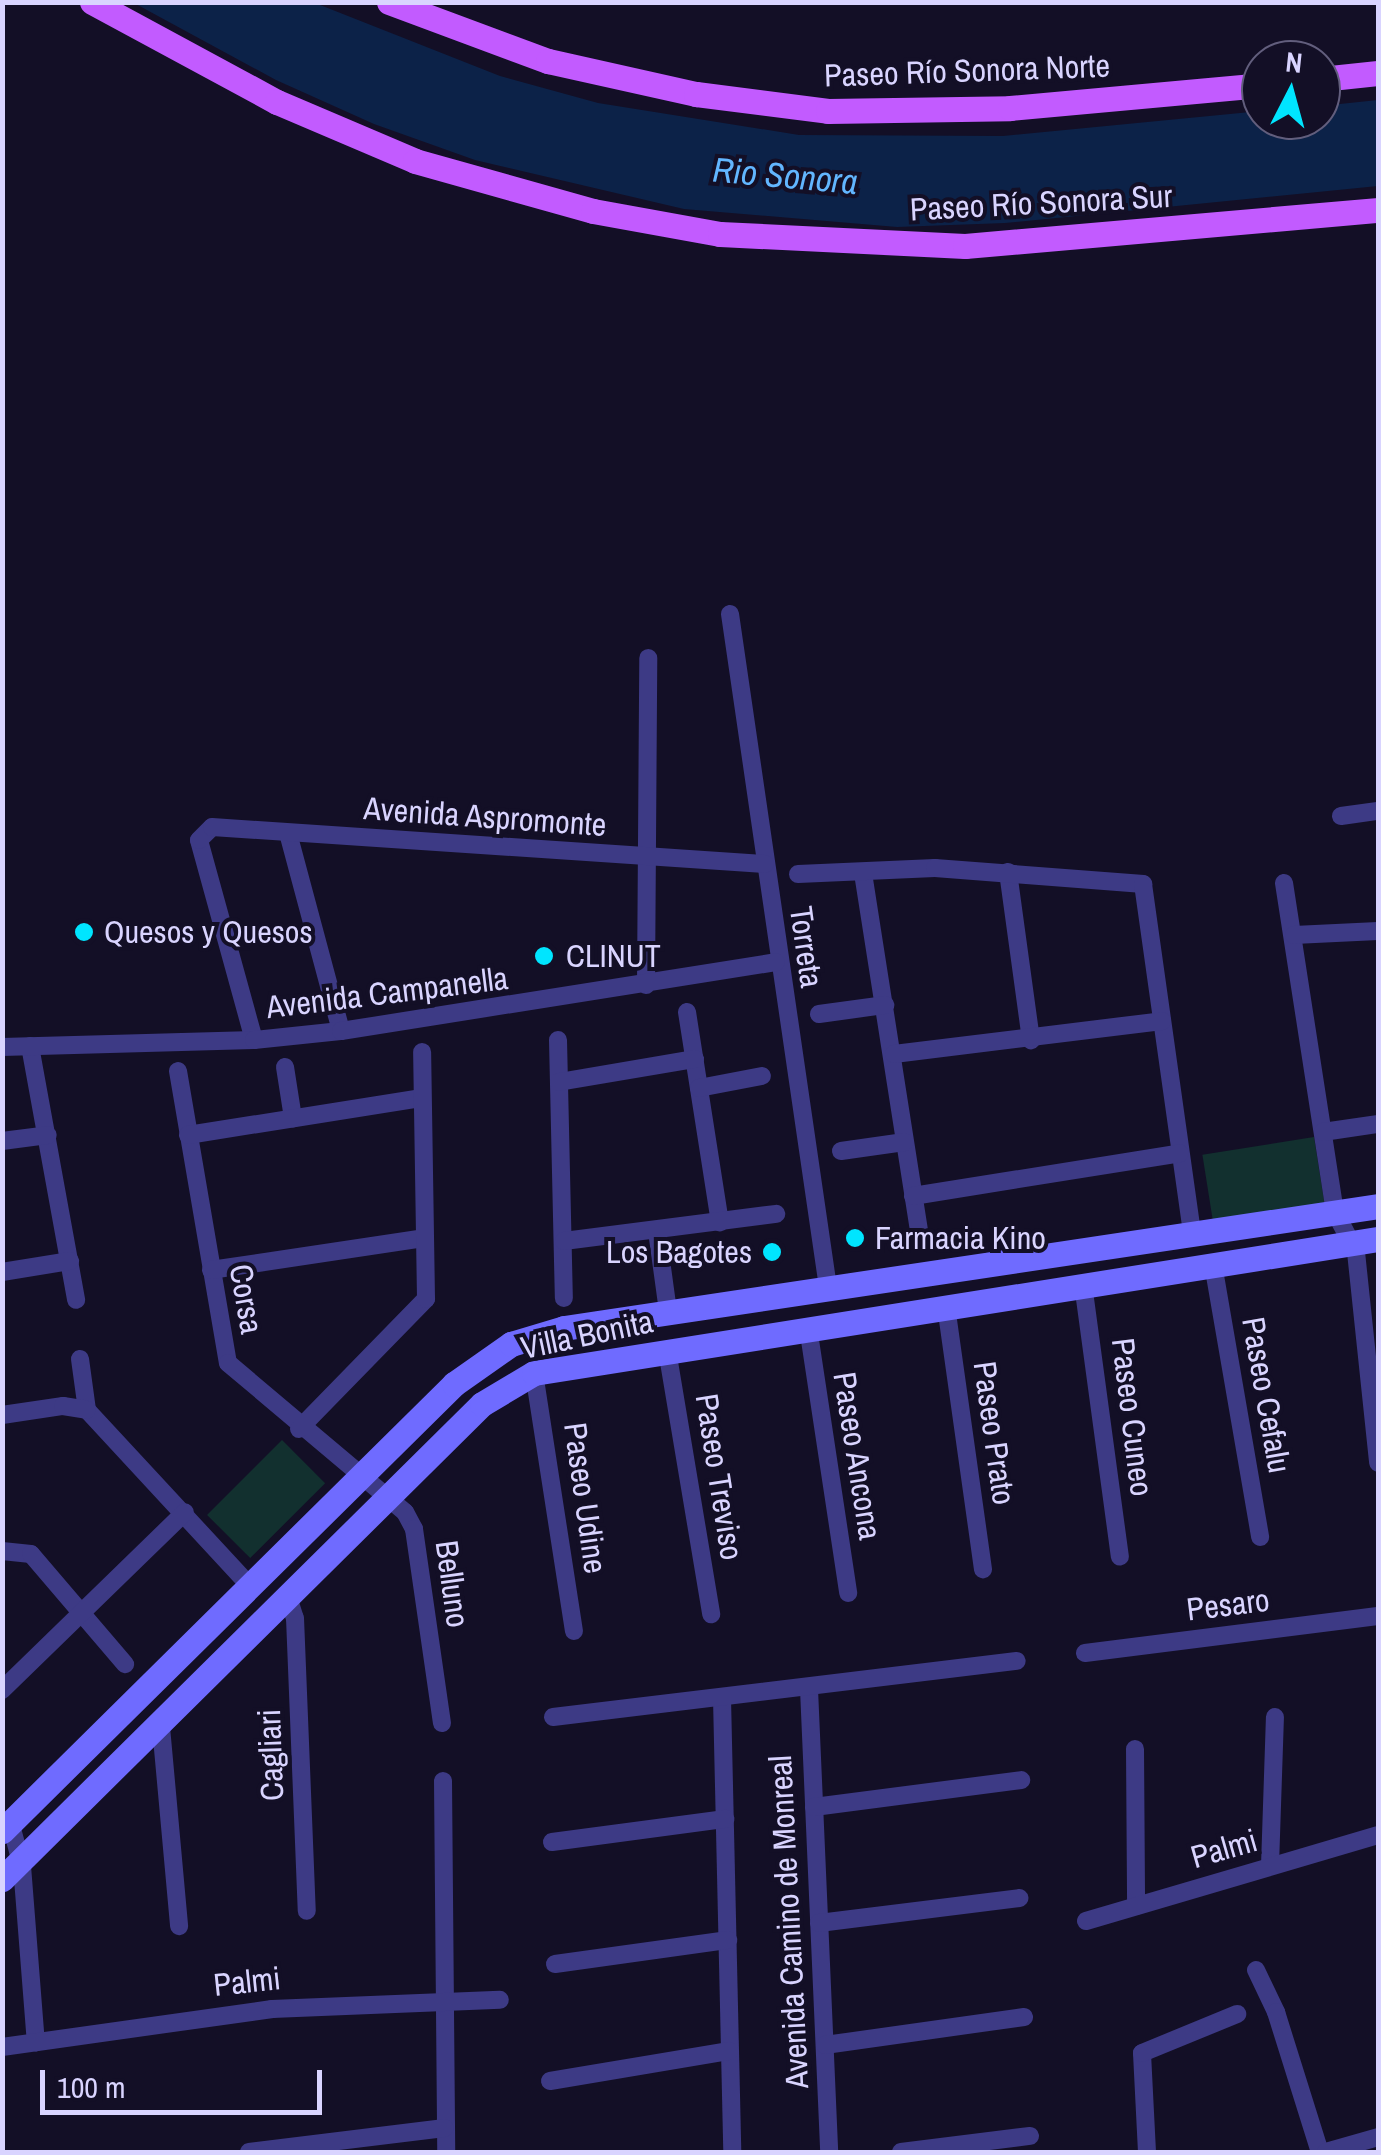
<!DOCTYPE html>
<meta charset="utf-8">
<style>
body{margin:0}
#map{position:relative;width:1381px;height:2155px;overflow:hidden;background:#130f26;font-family:"Archivo Narrow",sans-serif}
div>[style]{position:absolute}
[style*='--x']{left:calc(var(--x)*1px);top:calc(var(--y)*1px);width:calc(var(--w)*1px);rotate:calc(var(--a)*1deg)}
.green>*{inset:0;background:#12302f;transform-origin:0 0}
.water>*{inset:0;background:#0c2248}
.street>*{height:18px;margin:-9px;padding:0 9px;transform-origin:9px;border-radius:9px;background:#3d3a85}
.secondary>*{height:25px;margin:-12.5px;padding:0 12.5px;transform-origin:12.5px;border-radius:12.5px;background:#6f6bff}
.primary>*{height:25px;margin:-12.5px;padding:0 12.5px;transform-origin:12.5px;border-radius:12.5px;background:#c25bff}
.dots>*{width:28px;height:28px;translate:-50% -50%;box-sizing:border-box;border:5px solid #130f26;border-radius:50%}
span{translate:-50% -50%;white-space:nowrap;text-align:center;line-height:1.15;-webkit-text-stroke:8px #130f26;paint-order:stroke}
.street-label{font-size:32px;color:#d9d4ff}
.poi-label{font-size:32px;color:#d9d4ff}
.left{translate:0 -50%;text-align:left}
.right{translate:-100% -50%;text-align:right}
.water-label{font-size:35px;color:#62b6ff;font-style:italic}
.frame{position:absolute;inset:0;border:5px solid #d9d4ff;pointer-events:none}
.north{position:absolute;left:1241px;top:40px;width:100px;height:100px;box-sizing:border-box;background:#130f26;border:2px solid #625e7d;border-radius:50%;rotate:6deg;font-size:28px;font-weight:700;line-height:40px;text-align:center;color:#d9d4ff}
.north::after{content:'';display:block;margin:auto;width:35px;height:45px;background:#00e5ff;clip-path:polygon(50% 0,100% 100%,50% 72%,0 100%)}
.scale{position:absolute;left:40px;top:2070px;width:282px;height:45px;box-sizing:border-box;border:5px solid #d9d4ff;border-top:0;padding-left:12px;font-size:30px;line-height:35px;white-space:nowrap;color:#d9d4ff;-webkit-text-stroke:8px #130f26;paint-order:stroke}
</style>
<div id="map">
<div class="green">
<div style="left:1314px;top:1137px;width:67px;height:113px;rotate:81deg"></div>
<div style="left:282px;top:1440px;width:61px;height:106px;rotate:45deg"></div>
</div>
<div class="water">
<div style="clip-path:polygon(134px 3px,315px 3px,500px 76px,598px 103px,799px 135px,1003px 136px,1261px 111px,1261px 120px,1321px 120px,1321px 106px,1378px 100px,1378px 186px,1005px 223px,897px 227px,684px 209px,475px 160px,374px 124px,276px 80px)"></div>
</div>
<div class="street">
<div style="--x:730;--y:614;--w:680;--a:81.72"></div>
<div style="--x:1341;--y:816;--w:37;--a:-8"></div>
<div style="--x:288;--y:833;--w:205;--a:75"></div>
<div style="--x:1008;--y:872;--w:170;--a:82.2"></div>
<div style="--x:863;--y:873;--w:374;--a:81.1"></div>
<div style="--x:798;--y:874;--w:137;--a:-2.5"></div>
<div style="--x:935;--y:868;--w:209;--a:4.4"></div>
<div style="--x:1143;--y:884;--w:351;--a:82"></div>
<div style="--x:1284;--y:883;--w:333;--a:81.2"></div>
<div style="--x:1335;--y:1212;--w:45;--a:62.3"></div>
<div style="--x:1356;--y:1252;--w:212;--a:84"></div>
<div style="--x:1294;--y:935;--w:84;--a:-2.7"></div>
<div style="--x:646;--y:985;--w:327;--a:-89.6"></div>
<div style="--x:687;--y:1012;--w:213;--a:81.1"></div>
<div style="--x:819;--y:1014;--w:67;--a:-7.8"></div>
<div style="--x:254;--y:1040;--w:207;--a:-105.4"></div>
<div style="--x:199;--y:840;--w:18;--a:-45"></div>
<div style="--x:212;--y:827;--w:554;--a:3.83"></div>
<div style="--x:558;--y:1040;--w:258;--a:88.7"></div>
<div style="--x:30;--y:1046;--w:258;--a:79.7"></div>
<div style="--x:2;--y:1047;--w:252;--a:-1.6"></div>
<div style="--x:254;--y:1040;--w:87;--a:-5.9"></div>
<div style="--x:341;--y:1031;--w:440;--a:-9"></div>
<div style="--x:894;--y:1054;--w:270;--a:-7"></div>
<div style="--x:285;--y:1067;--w:52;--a:81.1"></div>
<div style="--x:178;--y:1071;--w:296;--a:80.3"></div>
<div style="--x:228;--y:1363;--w:231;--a:40.1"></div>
<div style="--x:405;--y:1512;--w:19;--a:62"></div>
<div style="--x:414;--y:1529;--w:196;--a:81.8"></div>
<div style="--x:559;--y:1082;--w:138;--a:-9.6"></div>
<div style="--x:699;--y:1088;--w:64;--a:-10.8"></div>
<div style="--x:1323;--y:1132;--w:56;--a:-8.3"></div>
<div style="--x:188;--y:1135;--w:237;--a:-9"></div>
<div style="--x:2;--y:1141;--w:46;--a:-7.4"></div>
<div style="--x:841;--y:1151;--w:64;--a:-8.1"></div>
<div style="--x:913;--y:1196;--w:270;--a:-9.1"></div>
<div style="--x:657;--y:1231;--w:81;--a:82.2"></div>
<div style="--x:564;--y:1241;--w:214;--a:-7.3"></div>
<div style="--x:1213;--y:1264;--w:277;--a:80.2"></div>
<div style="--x:211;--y:1270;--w:215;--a:-8.5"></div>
<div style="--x:2;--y:1272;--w:69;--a:-9.2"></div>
<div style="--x:1083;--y:1284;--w:275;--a:82.3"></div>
<div style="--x:946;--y:1306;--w:266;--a:82"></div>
<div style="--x:808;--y:1327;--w:269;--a:81.4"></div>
<div style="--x:667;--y:1350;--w:268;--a:80.5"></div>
<div style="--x:80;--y:1359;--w:51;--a:82.2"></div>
<div style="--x:87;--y:1410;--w:241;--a:47.2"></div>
<div style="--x:534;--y:1373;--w:261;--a:81.2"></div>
<div style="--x:2;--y:1415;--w:62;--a:-8.4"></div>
<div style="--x:63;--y:1406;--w:24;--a:9"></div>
<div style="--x:299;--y:1429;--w:182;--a:-45.7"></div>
<div style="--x:426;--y:1299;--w:247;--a:-90.9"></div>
<div style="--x:2;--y:1551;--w:29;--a:6"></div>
<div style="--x:31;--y:1554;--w:145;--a:49.5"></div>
<div style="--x:288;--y:1597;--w:22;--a:72"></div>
<div style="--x:295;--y:1618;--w:293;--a:87.7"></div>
<div style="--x:1085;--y:1653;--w:295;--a:-7.2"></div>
<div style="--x:809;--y:1689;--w:463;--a:87.5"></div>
<div style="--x:2;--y:1690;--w:255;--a:-44.2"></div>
<div style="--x:722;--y:1698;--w:454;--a:88.7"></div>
<div style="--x:553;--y:1717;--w:467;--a:-6.9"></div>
<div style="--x:161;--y:1727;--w:200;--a:84.8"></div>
<div style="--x:1135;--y:1749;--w:157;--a:89.6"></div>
<div style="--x:443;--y:1781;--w:371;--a:89.5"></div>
<div style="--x:814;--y:1807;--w:209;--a:-7.4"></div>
<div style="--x:11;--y:1825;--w:42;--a:75"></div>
<div style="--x:22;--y:1866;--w:177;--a:85.5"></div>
<div style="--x:552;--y:1842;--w:175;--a:-7.6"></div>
<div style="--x:1270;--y:1866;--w:149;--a:-88.1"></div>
<div style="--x:1086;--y:1921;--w:304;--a:-16.4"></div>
<div style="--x:819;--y:1923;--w:202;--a:-7.1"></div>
<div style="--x:555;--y:1964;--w:175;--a:-7.9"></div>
<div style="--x:1256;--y:1970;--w:47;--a:64.5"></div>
<div style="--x:1276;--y:2012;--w:147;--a:72.6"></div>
<div style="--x:825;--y:2045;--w:201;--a:-8"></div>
<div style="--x:2;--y:2047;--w:273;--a:-8"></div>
<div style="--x:272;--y:2009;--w:228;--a:-2.3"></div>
<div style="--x:550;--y:2081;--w:182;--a:-9.5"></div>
<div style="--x:249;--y:2152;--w:197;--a:-7"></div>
<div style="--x:901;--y:2152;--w:130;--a:-7.1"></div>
<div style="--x:1147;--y:2152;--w:99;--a:-92.9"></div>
<div style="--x:1142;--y:2053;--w:103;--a:-22.3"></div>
<div style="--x:1326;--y:2152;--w:54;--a:-16.1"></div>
</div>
<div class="secondary">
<div style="--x:2;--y:1831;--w:636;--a:-44.68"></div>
<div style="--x:454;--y:1384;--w:70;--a:-35.1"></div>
<div style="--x:511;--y:1344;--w:55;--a:-16.8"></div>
<div style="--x:564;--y:1328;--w:823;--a:-8.52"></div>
<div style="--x:2;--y:1879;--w:675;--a:-44.7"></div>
<div style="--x:482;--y:1404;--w:61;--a:-30.8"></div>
<div style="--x:534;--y:1373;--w:855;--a:-9.02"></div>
</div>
<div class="primary">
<div style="--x:92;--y:2;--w:210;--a:28.4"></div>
<div style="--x:277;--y:102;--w:150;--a:23.1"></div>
<div style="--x:415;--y:161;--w:185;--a:15.7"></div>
<div style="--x:593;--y:211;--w:129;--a:10.3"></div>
<div style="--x:720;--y:234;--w:245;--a:2.8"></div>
<div style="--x:965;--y:246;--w:415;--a:-5"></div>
<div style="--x:389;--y:2;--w:170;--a:20.4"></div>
<div style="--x:548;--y:61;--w:152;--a:12.6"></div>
<div style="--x:696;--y:94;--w:133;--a:7.3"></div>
<div style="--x:828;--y:111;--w:182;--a:-0.9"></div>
<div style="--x:1010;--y:108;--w:252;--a:-5.2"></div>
<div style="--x:1321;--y:79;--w:57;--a:-6"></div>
</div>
<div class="dots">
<div style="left:84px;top:932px;background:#00e5ff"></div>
<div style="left:544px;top:956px;background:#00e5ff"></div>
<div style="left:855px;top:1238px;background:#00e5ff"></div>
<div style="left:772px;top:1252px;background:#00e5ff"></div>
</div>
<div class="street-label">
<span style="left:967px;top:71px;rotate:-2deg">Paseo Río Sonora Norte</span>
<span style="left:1041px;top:203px;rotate:-3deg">Paseo Río Sonora Sur</span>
<span style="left:485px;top:817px;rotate:4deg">Avenida Aspromonte</span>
<span style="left:806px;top:947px;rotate:82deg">Torreta</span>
<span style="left:387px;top:993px;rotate:-7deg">Avenida Campanella</span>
<span style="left:246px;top:1299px;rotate:80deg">Corsa</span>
<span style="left:587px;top:1335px;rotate:-12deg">Villa Bonita</span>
<span style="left:1266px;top:1395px;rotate:80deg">Paseo Cefalu</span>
<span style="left:1132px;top:1417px;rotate:83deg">Paseo Cuneo</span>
<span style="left:994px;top:1433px;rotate:82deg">Paseo Prato</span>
<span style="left:857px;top:1456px;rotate:81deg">Paseo Ancona</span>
<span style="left:719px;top:1477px;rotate:81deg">Paseo Treviso</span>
<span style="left:585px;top:1498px;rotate:82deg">Paseo Udine</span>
<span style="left:452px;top:1584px;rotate:82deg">Belluno</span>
<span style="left:1228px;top:1605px;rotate:-7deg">Pesaro</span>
<span style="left:271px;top:1755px;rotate:-92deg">Cagliari</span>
<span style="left:1224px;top:1849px;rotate:-16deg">Palmi</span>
<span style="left:789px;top:1922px;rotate:-93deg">Avenida Camino de Monreal</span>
<span style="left:247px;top:1982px;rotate:-6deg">Palmi</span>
</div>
<div class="poi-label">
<span class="left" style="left:104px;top:932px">Quesos y Quesos</span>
<span class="left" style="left:566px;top:956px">CLINUT</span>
<span class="left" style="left:875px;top:1238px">Farmacia Kino</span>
<span class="right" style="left:752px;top:1252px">Los Bagotes</span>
</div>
<div class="water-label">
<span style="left:785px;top:176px;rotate:5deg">Rio Sonora</span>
</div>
<div class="frame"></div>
<div class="north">N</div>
<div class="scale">100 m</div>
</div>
